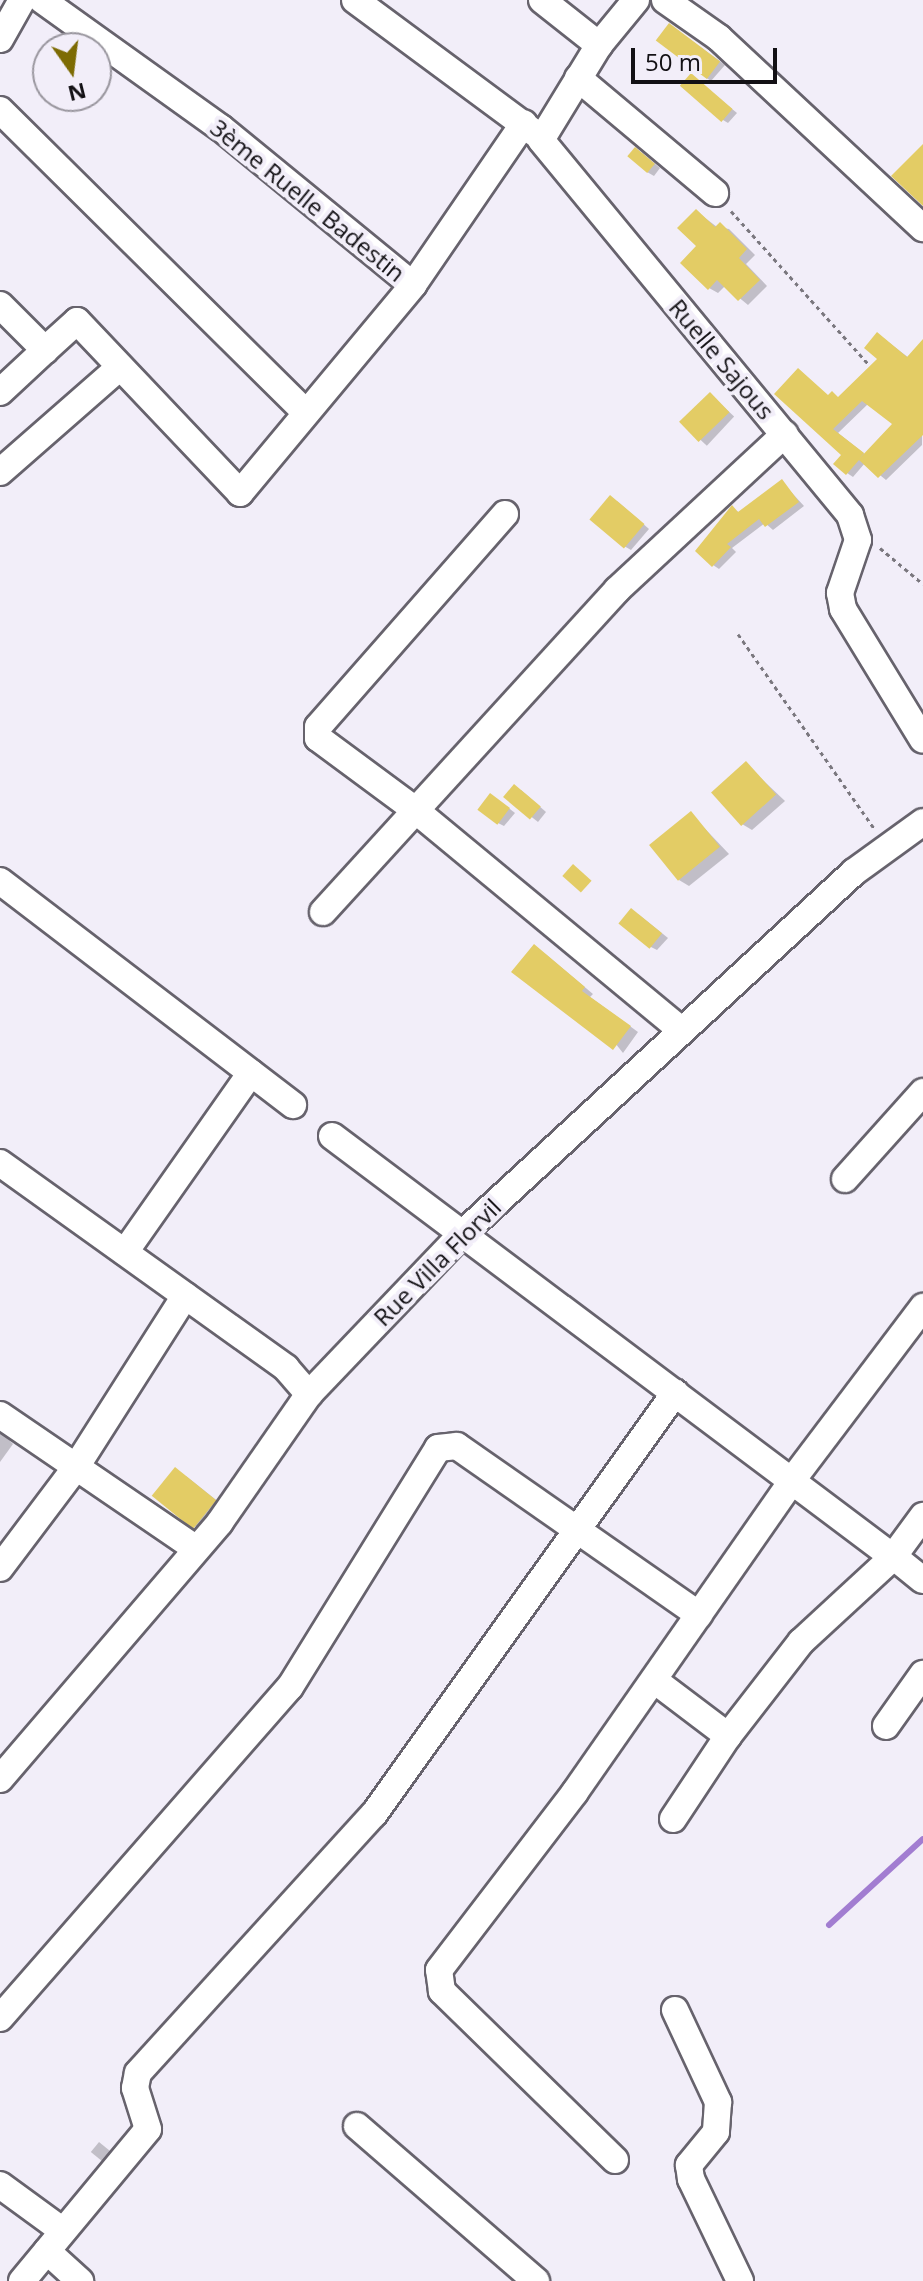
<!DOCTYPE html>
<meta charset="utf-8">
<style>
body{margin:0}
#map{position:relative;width:923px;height:2281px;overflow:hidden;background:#f2eef9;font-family:"Open Sans",sans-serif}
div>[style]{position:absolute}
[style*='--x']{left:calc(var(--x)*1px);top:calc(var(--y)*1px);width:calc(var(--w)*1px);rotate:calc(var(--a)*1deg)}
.shadow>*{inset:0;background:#0003;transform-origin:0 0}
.stream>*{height:6px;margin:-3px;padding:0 3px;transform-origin:3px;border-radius:3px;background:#a27dd1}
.building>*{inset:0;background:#e3cc65;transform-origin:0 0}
.path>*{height:3px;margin-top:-1.5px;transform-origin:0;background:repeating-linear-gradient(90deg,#7a777e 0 4px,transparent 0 8px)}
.roads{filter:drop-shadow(2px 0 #67636d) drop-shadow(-2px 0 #67636d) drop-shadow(0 2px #67636d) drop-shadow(0 -2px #67636d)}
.minor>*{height:26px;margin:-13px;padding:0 13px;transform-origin:13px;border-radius:13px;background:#fff}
span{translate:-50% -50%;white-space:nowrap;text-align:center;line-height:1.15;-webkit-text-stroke:8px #f2eef9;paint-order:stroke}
.street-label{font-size:24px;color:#131115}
.north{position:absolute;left:32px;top:32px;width:80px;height:80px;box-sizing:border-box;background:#f2eef9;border:2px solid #99969e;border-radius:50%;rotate:166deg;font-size:22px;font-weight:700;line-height:32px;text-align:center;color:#131115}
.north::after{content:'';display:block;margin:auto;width:28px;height:36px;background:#7d6b03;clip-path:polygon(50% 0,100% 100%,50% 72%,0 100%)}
.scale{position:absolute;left:631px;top:48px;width:146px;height:36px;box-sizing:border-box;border:4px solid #131115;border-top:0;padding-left:10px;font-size:24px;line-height:28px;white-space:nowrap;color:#131115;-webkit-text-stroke:6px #f2eef9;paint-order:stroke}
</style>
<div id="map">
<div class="shadow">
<div style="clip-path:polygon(676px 29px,725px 65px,711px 81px,705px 77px)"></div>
<div style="clip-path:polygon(696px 79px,737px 113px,728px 123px,723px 120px)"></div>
<div style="clip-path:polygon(642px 153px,660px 168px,654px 176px,647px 172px)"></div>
<div style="clip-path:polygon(696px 211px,717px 227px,729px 229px,755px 255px,746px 264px,767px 286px,748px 305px,725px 286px,718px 293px,709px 288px)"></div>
<div style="clip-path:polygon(evenodd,878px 334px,909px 358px,923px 351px,922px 445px,886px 480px,865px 463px,853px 477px,847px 473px,843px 455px,777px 393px,840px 398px,880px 359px,878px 334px,868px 404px,895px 424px,866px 455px,838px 433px,868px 404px)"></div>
<div style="left:710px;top:394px;width:33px;height:40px;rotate:43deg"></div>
<div style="clip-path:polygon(782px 482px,804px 506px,773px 530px,765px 523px,732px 548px,736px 552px,719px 569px,713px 565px,732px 508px,740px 513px)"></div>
<div style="clip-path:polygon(617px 501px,649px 529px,631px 550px,624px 546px)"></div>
<div style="clip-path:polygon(746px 764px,785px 801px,752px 830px,742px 824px)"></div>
<div style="clip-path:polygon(521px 790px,546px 812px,538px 822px,506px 797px)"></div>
<div style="clip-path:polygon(497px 799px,515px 813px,504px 826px,498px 823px)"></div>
<div style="clip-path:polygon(691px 814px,729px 854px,689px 886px,679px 880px)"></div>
<div style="clip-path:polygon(638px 914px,668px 938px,657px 950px,651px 947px)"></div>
<div style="clip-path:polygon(543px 952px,593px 994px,590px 997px,638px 1032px,623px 1053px)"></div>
<div style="clip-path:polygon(0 1431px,13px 1444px,0 1462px)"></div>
<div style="clip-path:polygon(186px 1476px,225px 1507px,205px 1532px,195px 1526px)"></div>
<div style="left:99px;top:2142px;width:21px;height:13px;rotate:39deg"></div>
</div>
<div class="stream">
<div style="--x:829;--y:1925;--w:127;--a:-42.5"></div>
</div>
<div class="building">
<div style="left:669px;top:23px;width:64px;height:22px;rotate:37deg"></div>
<div style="left:691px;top:73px;width:55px;height:17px;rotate:41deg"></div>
<div style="clip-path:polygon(923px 144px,923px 206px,891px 176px)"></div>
<div style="left:635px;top:147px;width:26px;height:12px;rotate:40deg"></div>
<div style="clip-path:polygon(696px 209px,715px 227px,720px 222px,747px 249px,739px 258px,760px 280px,738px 301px,717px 280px,708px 290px,680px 263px,696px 246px,677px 228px)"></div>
<div style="clip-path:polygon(evenodd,877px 332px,907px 357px,923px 339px,923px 435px,878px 478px,859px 460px,846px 475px,833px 464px,841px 455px,774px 394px,798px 368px,828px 395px,832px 391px,838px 397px,877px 359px,864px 348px,877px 332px,862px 401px,892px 424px,859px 459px,864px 453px,833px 429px,862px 401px)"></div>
<div style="left:710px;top:392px;width:28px;height:43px;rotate:46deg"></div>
<div style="clip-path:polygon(782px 479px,799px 502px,765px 527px,759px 519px,727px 544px,731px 547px,712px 567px,695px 551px,732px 505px,738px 512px)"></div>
<div style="left:610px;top:495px;width:45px;height:32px;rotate:40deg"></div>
<div style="left:746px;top:761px;width:45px;height:47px;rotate:48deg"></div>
<div style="left:514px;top:784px;width:35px;height:17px;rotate:40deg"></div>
<div style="left:490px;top:793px;width:25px;height:21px;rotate:37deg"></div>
<div style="left:691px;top:811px;width:46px;height:54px;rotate:51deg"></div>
<div style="left:573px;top:864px;width:25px;height:16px;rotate:42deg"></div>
<div style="left:631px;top:908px;width:40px;height:20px;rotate:39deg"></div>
<div style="clip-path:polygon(534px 944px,585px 987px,582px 991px,631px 1026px,613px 1050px,511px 972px)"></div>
<div style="left:175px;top:1467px;width:53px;height:37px;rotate:39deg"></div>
</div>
<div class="path">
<div style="--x:731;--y:211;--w:207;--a:48.1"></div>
<div style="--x:880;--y:548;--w:56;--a:39.9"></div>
<div style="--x:738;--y:634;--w:237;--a:55"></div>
</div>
<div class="roads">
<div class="minor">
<div style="--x:42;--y:0;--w:220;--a:35.6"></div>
<div style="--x:221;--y:128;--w:248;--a:39.3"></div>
<div style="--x:413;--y:285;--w:196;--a:-55.6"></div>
<div style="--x:355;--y:0;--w:225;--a:36.5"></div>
<div style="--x:542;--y:0;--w:73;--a:38.3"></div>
<div style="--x:636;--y:0;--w:58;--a:129.4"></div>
<div style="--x:599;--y:45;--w:111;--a:121.4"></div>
<div style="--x:541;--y:140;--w:486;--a:50.5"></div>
<div style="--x:850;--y:515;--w:26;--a:72"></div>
<div style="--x:858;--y:540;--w:56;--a:108.8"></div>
<div style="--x:840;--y:593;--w:16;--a:79"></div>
<div style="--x:843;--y:609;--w:153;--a:58.6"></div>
<div style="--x:665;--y:0;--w:66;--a:35.1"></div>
<div style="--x:719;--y:38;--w:279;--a:43"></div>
<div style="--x:0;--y:39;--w:45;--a:-60.6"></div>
<div style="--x:578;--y:78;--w:179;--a:40"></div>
<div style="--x:0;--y:110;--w:429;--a:44.7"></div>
<div style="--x:0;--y:305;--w:64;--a:45"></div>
<div style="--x:45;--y:350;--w:43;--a:-42.2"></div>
<div style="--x:77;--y:321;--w:237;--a:46.5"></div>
<div style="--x:240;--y:493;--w:271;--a:-50.2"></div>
<div style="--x:0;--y:392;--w:62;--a:-43"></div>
<div style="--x:0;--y:472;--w:159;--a:-41.2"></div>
<div style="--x:505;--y:514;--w:283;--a:131.3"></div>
<div style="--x:318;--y:727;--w:11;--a:90"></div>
<div style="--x:318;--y:738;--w:119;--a:36.5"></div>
<div style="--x:414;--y:809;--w:347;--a:39.6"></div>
<div style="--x:0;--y:881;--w:369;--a:37.4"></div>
<div style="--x:323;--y:912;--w:436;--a:-47.6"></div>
<div style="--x:617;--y:590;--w:229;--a:-42.9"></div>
<div style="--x:332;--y:1136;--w:701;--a:36.89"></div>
<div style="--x:893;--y:1557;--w:51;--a:-53.8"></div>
<div style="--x:0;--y:1163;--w:352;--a:35.6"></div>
<div style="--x:286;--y:1368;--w:35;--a:49"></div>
<div style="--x:845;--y:1179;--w:117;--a:-48.1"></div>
<div style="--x:125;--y:1252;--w:219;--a:-54.9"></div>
<div style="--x:0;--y:1415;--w:236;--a:34.3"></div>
<div style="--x:893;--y:1556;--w:38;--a:39"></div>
<div style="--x:0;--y:1568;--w:126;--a:-53"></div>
<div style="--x:76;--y:1467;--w:203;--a:-57.5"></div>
<div style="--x:654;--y:1680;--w:93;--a:37.1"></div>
<div style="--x:886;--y:1726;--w:64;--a:-54.6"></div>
<div style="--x:0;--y:1779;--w:338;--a:-49.4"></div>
<div style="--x:220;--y:1522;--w:156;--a:-55.2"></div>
<div style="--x:309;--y:1394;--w:219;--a:-46.3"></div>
<div style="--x:460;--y:1236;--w:536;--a:-42.73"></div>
<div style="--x:854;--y:872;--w:85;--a:-35.9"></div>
<div style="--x:673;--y:1819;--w:100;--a:-56.5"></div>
<div style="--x:728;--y:1736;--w:119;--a:-52.2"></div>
<div style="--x:801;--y:1642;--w:125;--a:-42.7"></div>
<div style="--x:675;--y:2010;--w:102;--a:64.9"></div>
<div style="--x:718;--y:2102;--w:30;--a:94"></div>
<div style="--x:716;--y:2132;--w:43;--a:129.3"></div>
<div style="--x:689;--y:2165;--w:14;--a:82"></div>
<div style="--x:691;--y:2179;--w:113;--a:64.3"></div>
<div style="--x:0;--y:2018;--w:440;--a:-48.8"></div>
<div style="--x:290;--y:1687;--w:281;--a:-58.2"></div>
<div style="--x:438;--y:1448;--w:19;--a:-6"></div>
<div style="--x:457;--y:1446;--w:295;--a:34.9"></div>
<div style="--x:357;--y:2126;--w:237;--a:40.9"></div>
<div style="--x:615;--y:2160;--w:242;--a:-135.7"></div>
<div style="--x:442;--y:1991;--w:21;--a:-98"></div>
<div style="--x:439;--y:1970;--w:224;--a:-52.6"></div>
<div style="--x:575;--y:1792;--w:381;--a:-55.1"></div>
<div style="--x:793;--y:1479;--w:216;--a:-52.9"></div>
<div style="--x:0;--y:2185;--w:78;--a:36.1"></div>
<div style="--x:47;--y:2251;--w:45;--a:42.3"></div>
<div style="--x:22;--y:2281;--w:197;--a:-50.3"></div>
<div style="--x:148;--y:2129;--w:43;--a:-107.6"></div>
<div style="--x:135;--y:2088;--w:15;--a:-79"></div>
<div style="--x:138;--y:2073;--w:350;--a:-47.7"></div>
<div style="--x:374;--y:1814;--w:518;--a:-54.44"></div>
</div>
</div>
<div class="street-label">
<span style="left:308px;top:200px;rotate:39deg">3ème Ruelle Badestin</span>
<span style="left:722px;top:359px;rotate:50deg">Ruelle Sajous</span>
<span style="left:437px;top:1262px;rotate:-45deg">Rue Villa Florvil</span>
</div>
<div class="north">N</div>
<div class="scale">50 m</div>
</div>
